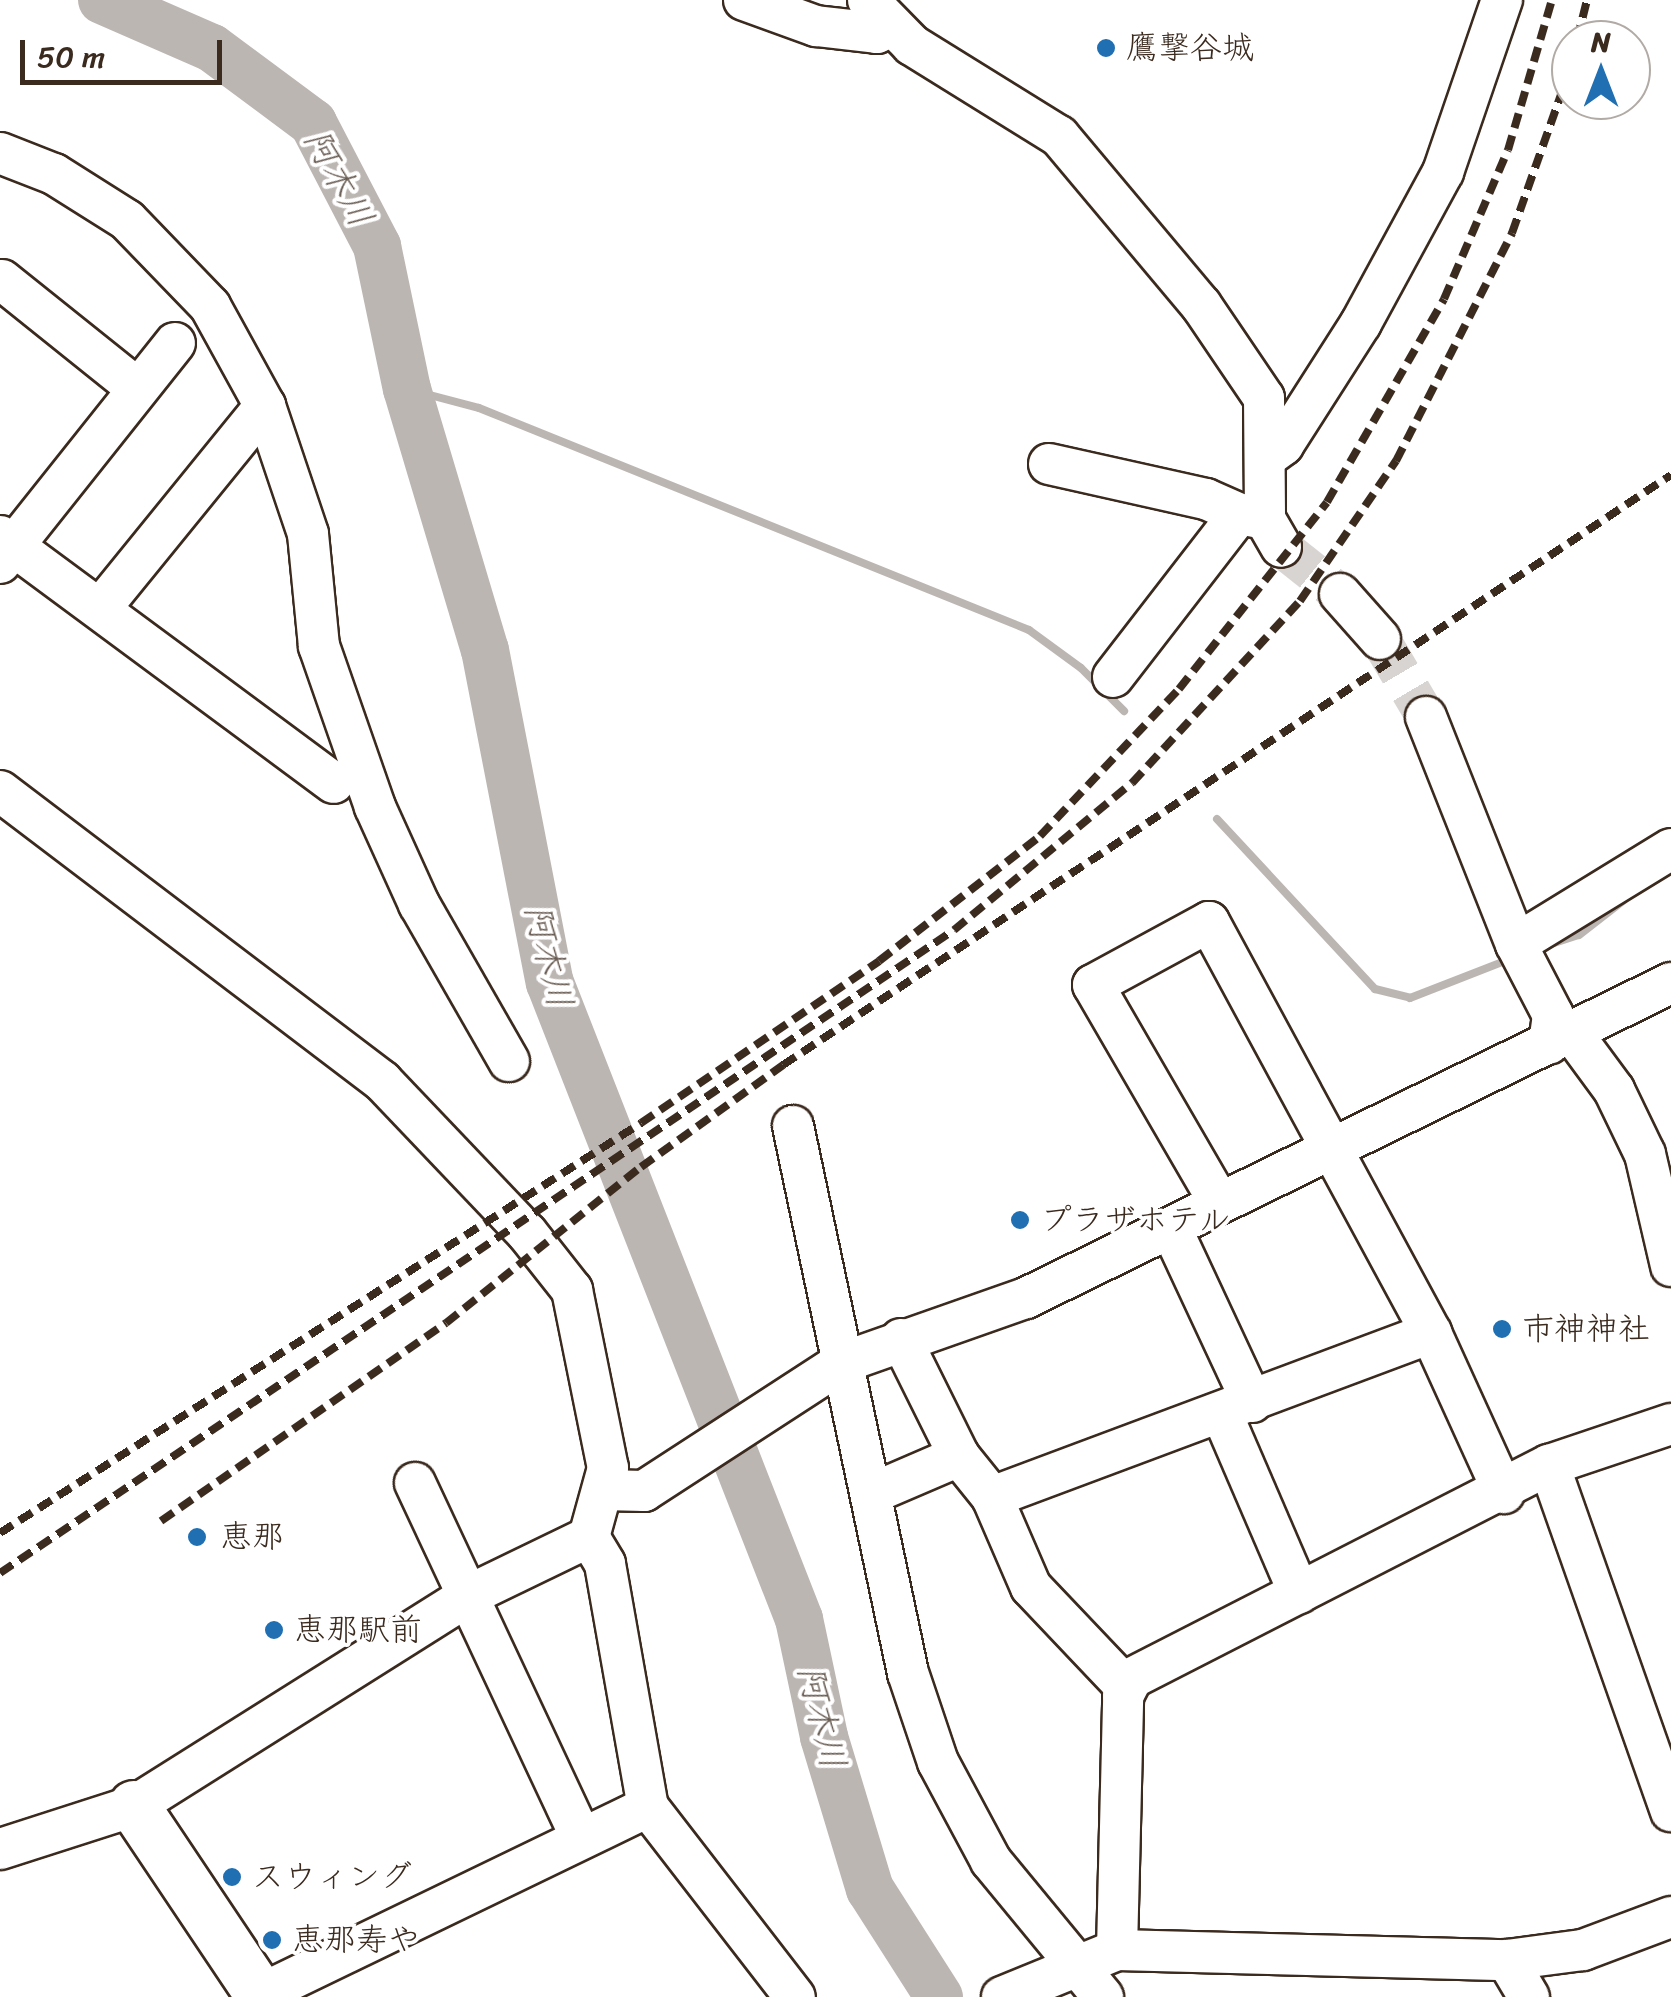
<!DOCTYPE html>
<meta charset="utf-8">
<style>
body{margin:0}
#map{position:relative;width:1671px;height:1997px;overflow:hidden;background:#fff;font-family:Sriracha,"Klee One",sans-serif}
div>[style]{position:absolute}
[style*='--x']{left:calc(var(--x)*1px);top:calc(var(--y)*1px);width:calc(var(--w)*1px);rotate:calc(var(--a)*1deg)}
.stream>*{height:8px;margin:-4px;padding:0 4px;transform-origin:4px;border-radius:4px;background:#bcb6b3}
.river>*{height:48px;margin:-24px;padding:0 24px;transform-origin:24px;border-radius:24px;background:#bcb6b3}
.minor-tunnel>*{height:40px;margin-top:-20px;transform-origin:0;background:repeating-linear-gradient(90deg,#d8d4d2 0 40px,transparent 0 60px)}
.roads{filter:drop-shadow(2px 0 #3b2a1e) drop-shadow(-2px 0 #3b2a1e) drop-shadow(0 2px #3b2a1e) drop-shadow(0 -2px #3b2a1e)}
.minor>*{height:40px;margin:-20px;padding:0 20px;transform-origin:20px;border-radius:20px;background:#fff}
.major>*{height:50px;margin:-25px;padding:0 25px;transform-origin:25px;border-radius:25px;background:#fff}
.rail>*{height:8px;margin-top:-4px;transform-origin:0;background:repeating-linear-gradient(90deg,#3b2a1e 0 15px,transparent 0 23px)}
.dots>*{width:28px;height:28px;translate:-50% -50%;box-sizing:border-box;border:5px solid #fff;border-radius:50%}
span{translate:-50% -50%;white-space:nowrap;text-align:center;line-height:1.15;-webkit-text-stroke:8px #fff;paint-order:stroke}
.poi-label{font-size:32px;color:#3b2a1e}
.left{translate:0 -50%;text-align:left}
.water-label{font-size:35px;color:#685b52;font-style:italic}
.north{position:absolute;left:1551px;top:20px;width:100px;height:100px;box-sizing:border-box;background:#fff;border:2px solid #b1aaa5;border-radius:50%;rotate:0deg;font-size:28px;font-weight:700;line-height:40px;text-align:center;color:#3b2a1e}
.north::after{content:'';display:block;margin:auto;width:35px;height:45px;background:#1f6fb2;clip-path:polygon(50% 0,100% 100%,50% 72%,0 100%)}
.scale{position:absolute;left:20px;top:40px;width:202px;height:45px;box-sizing:border-box;border:5px solid #3b2a1e;border-top:0;padding-left:12px;font-size:30px;line-height:35px;white-space:nowrap;color:#3b2a1e;-webkit-text-stroke:8px #fff;paint-order:stroke}
</style>
<div id="map">
<div class="stream">
<div style="--x:407;--y:389;--w:74;--a:14.8"></div>
<div style="--x:479;--y:408;--w:593;--a:21.98"></div>
<div style="--x:1029;--y:630;--w:64;--a:36.2"></div>
<div style="--x:1081;--y:668;--w:61;--a:45"></div>
<div style="--x:1217;--y:819;--w:232;--a:47.1"></div>
<div style="--x:1375;--y:989;--w:36;--a:14"></div>
<div style="--x:1410;--y:998;--w:107;--a:-21.3"></div>
<div style="--x:1551;--y:944;--w:29;--a:-18"></div>
<div style="--x:1579;--y:935;--w:57;--a:-37.9"></div>
</div>
<div class="river">
<div style="--x:102;--y:0;--w:120;--a:23.6"></div>
<div style="--x:212;--y:48;--w:126;--a:36.6"></div>
<div style="--x:313;--y:123;--w:139;--a:62.5"></div>
<div style="--x:377;--y:246;--w:146;--a:78.2"></div>
<div style="--x:407;--y:389;--w:272;--a:73.4"></div>
<div style="--x:485;--y:650;--w:339;--a:79"></div>
<div style="--x:550;--y:983;--w:683;--a:68.62"></div>
<div style="--x:799;--y:1619;--w:121;--a:78"></div>
<div style="--x:824;--y:1737;--w:159;--a:73.2"></div>
<div style="--x:870;--y:1889;--w:128;--a:57.4"></div>
</div>
<div class="minor-tunnel">
<div style="--x:1281;--y:547;--w:75;--a:38.5"></div>
<div style="--x:1380;--y:639;--w:91;--a:59.5"></div>
</div>
<div class="roads">
<div class="minor">
<div style="--x:744;--y:0;--w:77;--a:19.9"></div>
<div style="--x:816;--y:26;--w:61;--a:6.5"></div>
<div style="--x:877;--y:33;--w:17;--a:-28"></div>
<div style="--x:868;--y:0;--w:63;--a:45.6"></div>
<div style="--x:912;--y:45;--w:173;--a:31.8"></div>
<div style="--x:1059;--y:136;--w:221;--a:50"></div>
<div style="--x:1201;--y:305;--w:112;--a:55.9"></div>
<div style="--x:1264;--y:398;--w:121;--a:89.5"></div>
<div style="--x:1265;--y:519;--w:32;--a:60"></div>
<div style="--x:0;--y:153;--w:58;--a:21.3"></div>
<div style="--x:54;--y:174;--w:86;--a:32.2"></div>
<div style="--x:127;--y:220;--w:120;--a:46"></div>
<div style="--x:210;--y:306;--w:114;--a:61.2"></div>
<div style="--x:265;--y:406;--w:135;--a:71.4"></div>
<div style="--x:308;--y:534;--w:113;--a:84.4"></div>
<div style="--x:319;--y:646;--w:170;--a:70.8"></div>
<div style="--x:375;--y:807;--w:107;--a:65.6"></div>
<div style="--x:419;--y:904;--w:181;--a:60.2"></div>
<div style="--x:2;--y:280;--w:174;--a:38.7"></div>
<div style="--x:1268;--y:456;--w:19;--a:-36"></div>
<div style="--x:1283;--y:445;--w:145;--a:-57.4"></div>
<div style="--x:1361;--y:323;--w:172;--a:-61.5"></div>
<div style="--x:1443;--y:172;--w:182;--a:-71.1"></div>
<div style="--x:1049;--y:464;--w:161;--a:12.6"></div>
<div style="--x:1206;--y:499;--w:36;--a:24"></div>
<div style="--x:0;--y:536;--w:415;--a:36.5"></div>
<div style="--x:0;--y:563;--w:281;--a:-51.5"></div>
<div style="--x:1340;--y:594;--w:60;--a:48.4"></div>
<div style="--x:100;--y:609;--w:262;--a:-50.9"></div>
<div style="--x:1113;--y:677;--w:206;--a:-52.3"></div>
<div style="--x:1239;--y:514;--w:26;--a:11"></div>
<div style="--x:1426;--y:717;--w:244;--a:68.4"></div>
<div style="--x:1516;--y:944;--w:80;--a:62.5"></div>
<div style="--x:1553;--y:1015;--w:29;--a:98"></div>
<div style="--x:0;--y:791;--w:480;--a:37.2"></div>
<div style="--x:382;--y:1081;--w:210;--a:46.4"></div>
<div style="--x:527;--y:1233;--w:73;--a:51.7"></div>
<div style="--x:572;--y:1290;--w:182;--a:78.6"></div>
<div style="--x:608;--y:1468;--w:72;--a:105.4"></div>
<div style="--x:589;--y:1537;--w:131;--a:154.2"></div>
<div style="--x:471;--y:1594;--w:398;--a:147.8"></div>
<div style="--x:134;--y:1806;--w:141;--a:162.2"></div>
<div style="--x:1516;--y:944;--w:182;--a:-31.5"></div>
<div style="--x:1572;--y:1033;--w:71;--a:53.6"></div>
<div style="--x:1614;--y:1090;--w:71;--a:64.2"></div>
<div style="--x:1645;--y:1154;--w:115;--a:76.9"></div>
<div style="--x:793;--y:1126;--w:559;--a:78.13"></div>
<div style="--x:908;--y:1673;--w:94;--a:71.4"></div>
<div style="--x:938;--y:1762;--w:112;--a:61.8"></div>
<div style="--x:991;--y:1861;--w:176;--a:50.5"></div>
<div style="--x:1219;--y:1202;--w:251;--a:-120.1"></div>
<div style="--x:1093;--y:985;--w:132;--a:-28.5"></div>
<div style="--x:1209;--y:922;--w:467;--a:61.6"></div>
<div style="--x:1431;--y:1333;--w:176;--a:65.5"></div>
<div style="--x:1171;--y:1228;--w:192;--a:65"></div>
<div style="--x:901;--y:1339;--w:131;--a:63.6"></div>
<div style="--x:959;--y:1456;--w:53;--a:51.2"></div>
<div style="--x:992;--y:1497;--w:98;--a:66.6"></div>
<div style="--x:1031;--y:1587;--w:137;--a:46.5"></div>
<div style="--x:1222;--y:1414;--w:195;--a:66.7"></div>
<div style="--x:1549;--y:1465;--w:367;--a:70.6"></div>
<div style="--x:415;--y:1483;--w:391;--a:64.9"></div>
<div style="--x:603;--y:1490;--w:41;--a:1.4"></div>
<div style="--x:644;--y:1491;--w:235;--a:-33"></div>
<div style="--x:841;--y:1363;--w:196;--a:-19.4"></div>
<div style="--x:1026;--y:1298;--w:718;--a:-26.03"></div>
<div style="--x:873;--y:1493;--w:94;--a:-23.3"></div>
<div style="--x:992;--y:1497;--w:469;--a:-20.5"></div>
<div style="--x:589;--y:1537;--w:31;--a:59"></div>
<div style="--x:605;--y:1564;--w:247;--a:80"></div>
<div style="--x:648;--y:1807;--w:240;--a:52.3"></div>
<div style="--x:1117;--y:1950;--w:254;--a:-88.6"></div>
<div style="--x:1123;--y:1696;--w:20;--a:-63"></div>
<div style="--x:1132;--y:1678;--w:468;--a:-27.1"></div>
<div style="--x:1549;--y:1465;--w:129;--a:-18.6"></div>
<div style="--x:1507;--y:1960;--w:43;--a:59.3"></div>
<div style="--x:261;--y:1994;--w:430;--a:-25.8"></div>
<div style="--x:1002;--y:1997;--w:124;--a:-22.2"></div>
<div style="--x:1117;--y:1950;--w:390;--a:1.5"></div>
<div style="--x:1507;--y:1960;--w:77;--a:-7.5"></div>
<div style="--x:1583;--y:1950;--w:94;--a:-20.6"></div>
</div>
<div class="major">
<div style="--x:134;--y:1806;--w:230;--a:56.2"></div>
</div>
</div>
<div class="rail">
<div style="--x:1577;--y:40;--w:41;--a:-76"></div>
<div style="--x:161;--y:1521;--w:347;--a:-34.8"></div>
<div style="--x:446;--y:1323;--w:250;--a:-38.7"></div>
<div style="--x:641;--y:1167;--w:175;--a:-35.7"></div>
<div style="--x:783;--y:1065;--w:1066;--a:-33.6"></div>
<div style="--x:0;--y:1533;--w:761;--a:-32.6"></div>
<div style="--x:641;--y:1123;--w:288;--a:-34.2"></div>
<div style="--x:879;--y:961;--w:204;--a:-37.8"></div>
<div style="--x:1040;--y:836;--w:202;--a:-46.6"></div>
<div style="--x:1179;--y:689;--w:238;--a:-51.6"></div>
<div style="--x:1327;--y:502;--w:234;--a:-60"></div>
<div style="--x:1444;--y:299;--w:162;--a:-66.8"></div>
<div style="--x:1508;--y:150;--w:156;--a:-73.7"></div>
<div style="--x:0;--y:1573;--w:1150;--a:-33.98"></div>
<div style="--x:954;--y:930;--w:231;--a:-39.6"></div>
<div style="--x:1132;--y:783;--w:248;--a:-47.3"></div>
<div style="--x:1300;--y:601;--w:170;--a:-55.6"></div>
<div style="--x:1396;--y:461;--w:256;--a:-63"></div>
<div style="--x:1512;--y:233;--w:177;--a:-70.5"></div>
</div>
<div class="dots">
<div style="left:1106px;top:48px;background:#1f6fb2"></div>
<div style="left:1020px;top:1220px;background:#1f6fb2"></div>
<div style="left:1502px;top:1329px;background:#1f6fb2"></div>
<div style="left:197px;top:1537px;background:#1f6fb2"></div>
<div style="left:274px;top:1630px;background:#1f6fb2"></div>
<div style="left:232px;top:1877px;background:#1f6fb2"></div>
<div style="left:272px;top:1940px;background:#1f6fb2"></div>
</div>
<div class="poi-label">
<span class="left" style="left:1126px;top:48px">鷹撃谷城</span>
<span class="left" style="left:1040px;top:1220px">プラザホテル</span>
<span class="left" style="left:1522px;top:1329px">市神神社</span>
<span class="left" style="left:220px;top:1537px">恵那</span>
<span class="left" style="left:294px;top:1630px">恵那駅前</span>
<span class="left" style="left:252px;top:1877px">スウィング</span>
<span class="left" style="left:292px;top:1940px">恵那寿や</span>
</div>
<div class="water-label">
<span style="left:339px;top:178px;rotate:61deg">阿木川</span>
<span style="left:549px;top:956px;rotate:76deg">阿木川</span>
<span style="left:822px;top:1717px;rotate:76deg">阿木川</span>
</div>
<div class="north">N</div>
<div class="scale">50 m</div>
</div>
